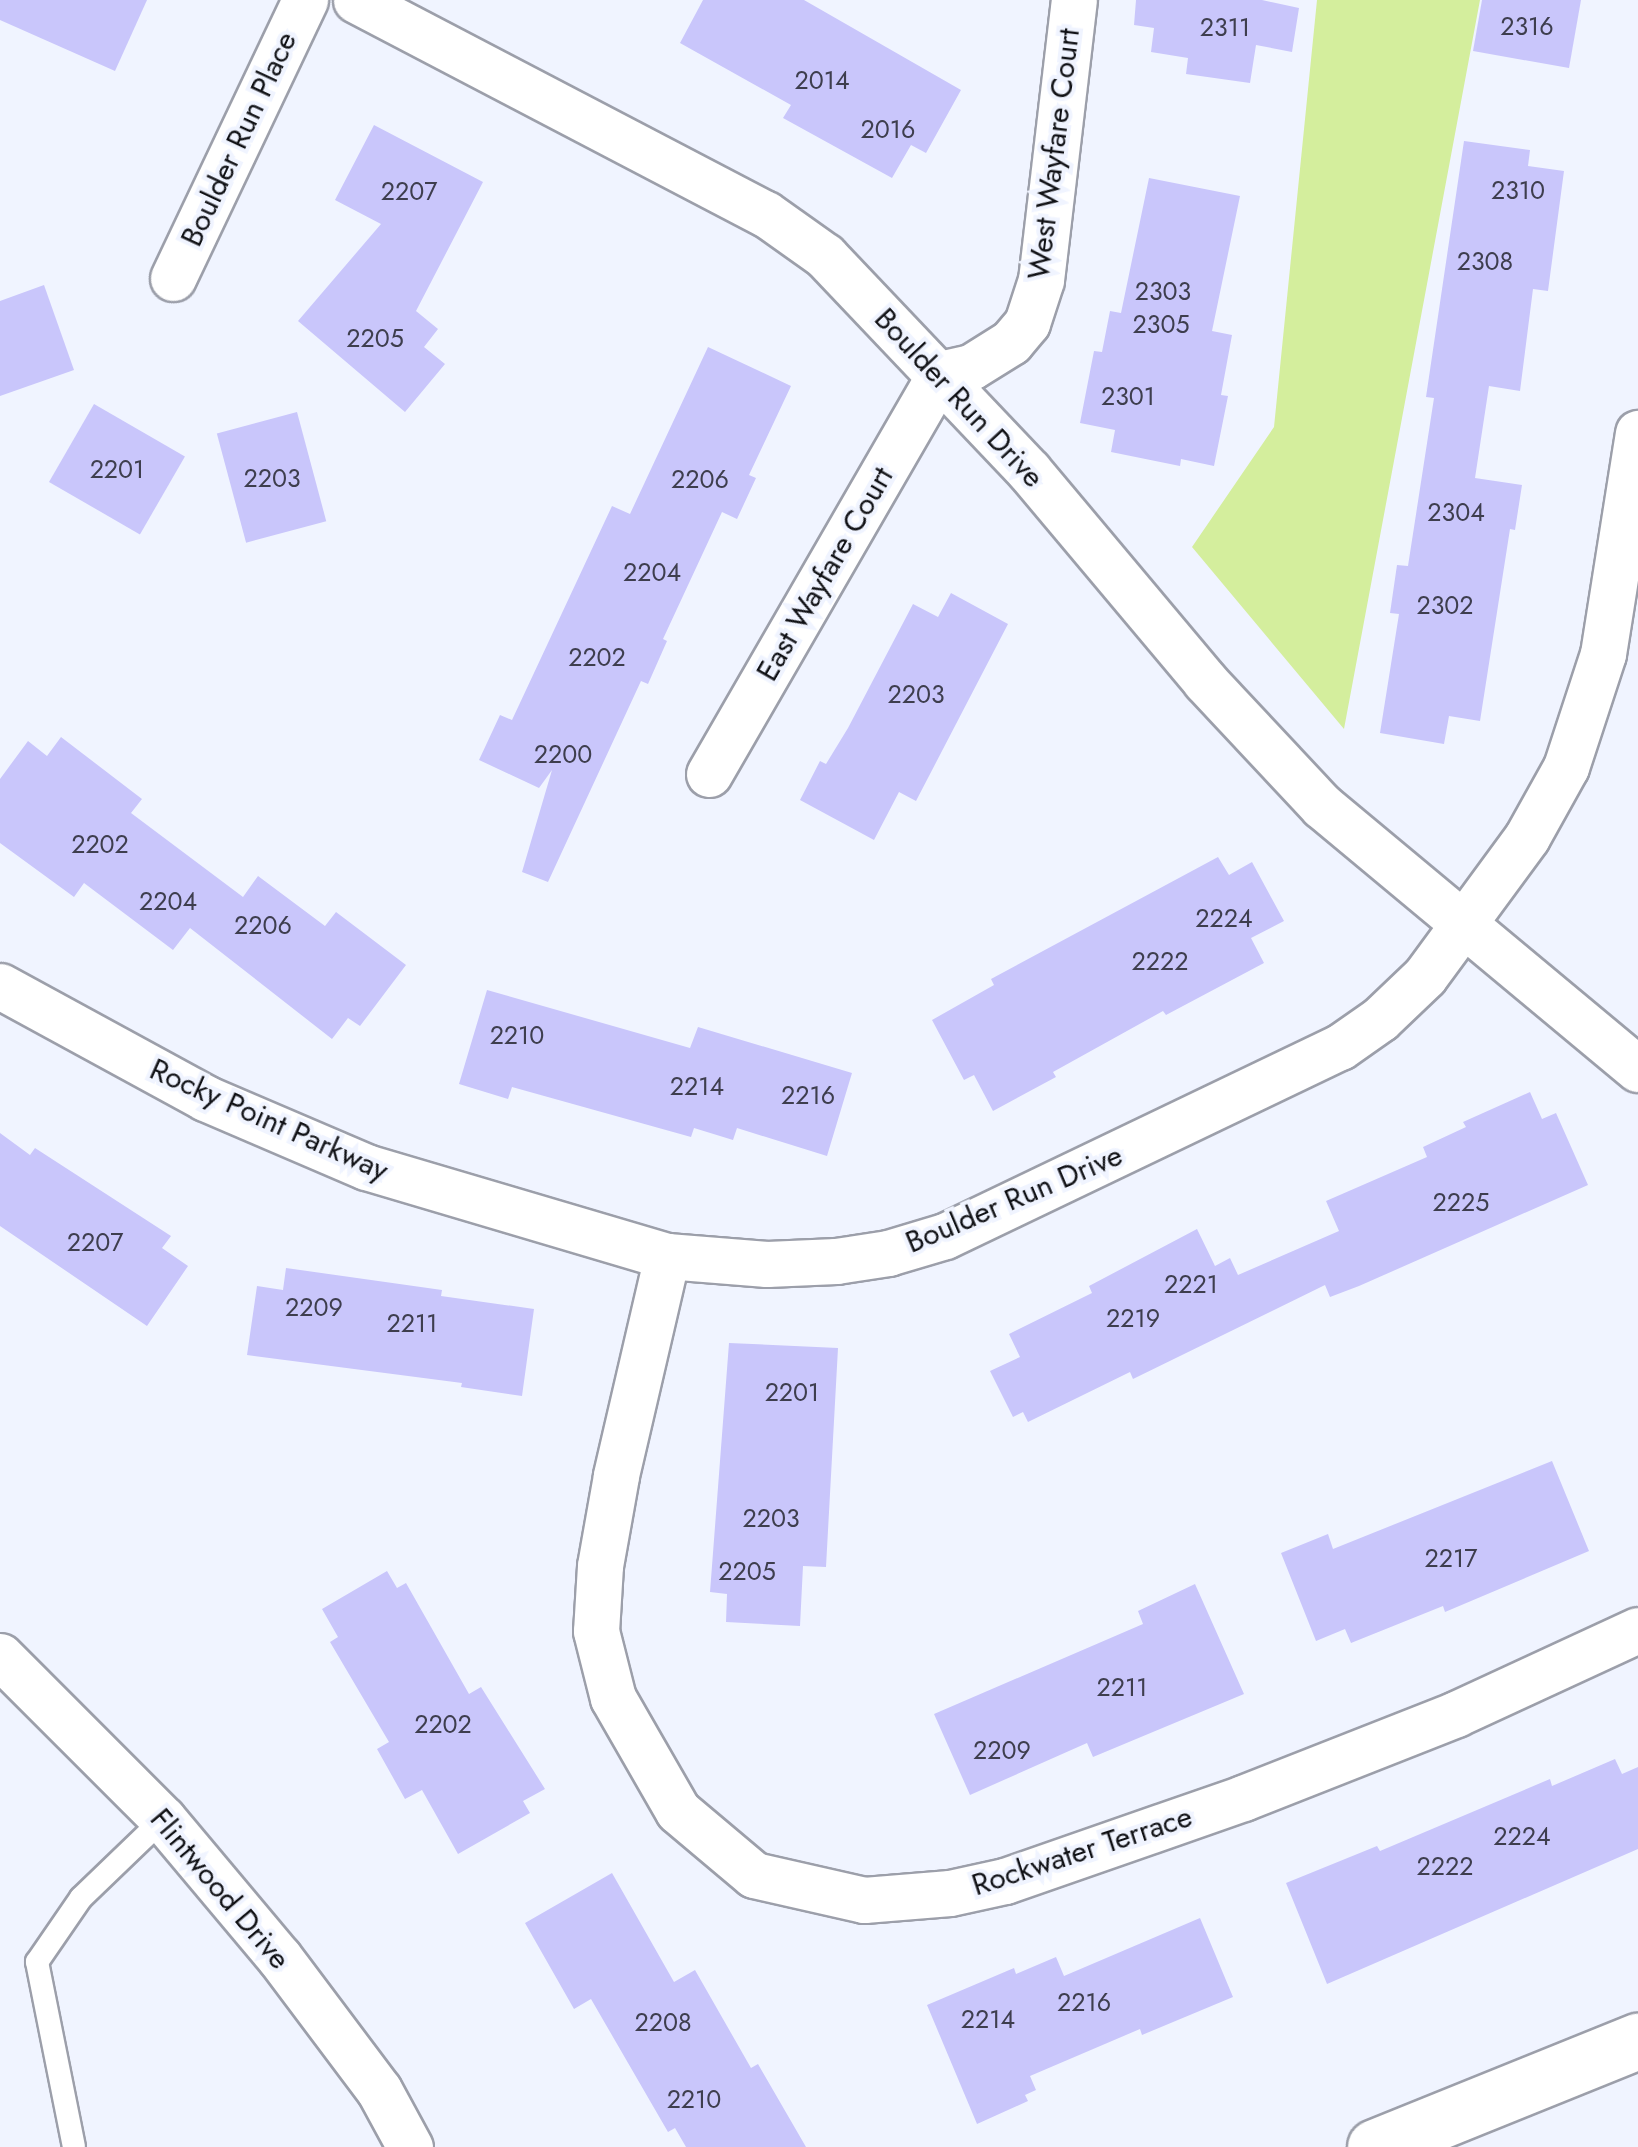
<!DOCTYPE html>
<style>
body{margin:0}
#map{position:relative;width:1638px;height:2147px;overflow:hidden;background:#f0f4ff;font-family:Jost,sans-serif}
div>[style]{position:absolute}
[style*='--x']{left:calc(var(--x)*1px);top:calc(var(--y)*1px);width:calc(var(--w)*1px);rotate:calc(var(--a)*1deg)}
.green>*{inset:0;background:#d4ee9d}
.building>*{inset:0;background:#c9c6fb;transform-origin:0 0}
.roads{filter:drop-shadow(2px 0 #9c9faa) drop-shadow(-2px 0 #9c9faa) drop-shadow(0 2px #9c9faa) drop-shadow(0 -2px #9c9faa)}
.lane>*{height:22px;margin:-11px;padding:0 11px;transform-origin:11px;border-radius:11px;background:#fff}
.street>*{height:45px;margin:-22.5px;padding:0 22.5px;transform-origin:22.5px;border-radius:22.5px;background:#fff}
.secondary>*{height:55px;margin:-27.5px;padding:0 27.5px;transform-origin:27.5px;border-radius:27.5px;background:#fff}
span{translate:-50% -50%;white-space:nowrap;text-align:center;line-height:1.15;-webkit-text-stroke:8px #f0f4ff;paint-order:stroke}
.number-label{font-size:25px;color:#3e3e4e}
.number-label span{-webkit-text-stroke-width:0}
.street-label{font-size:30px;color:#101115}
</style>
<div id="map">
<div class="green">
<div style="clip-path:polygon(1317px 0,1480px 0,1344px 729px,1192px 547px,1274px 427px)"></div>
</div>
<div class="building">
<div style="clip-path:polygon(0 0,147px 0,115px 71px,0 20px)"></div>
<div style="clip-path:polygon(703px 0,804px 0,961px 90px,926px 153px,911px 145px,892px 178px,783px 118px,791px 105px,680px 43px)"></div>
<div style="clip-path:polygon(1136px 0,1262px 0,1299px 8px,1292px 52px,1256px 45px,1250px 83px,1186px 74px,1188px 58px,1151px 52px,1154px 28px,1134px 25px)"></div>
<div style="clip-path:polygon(1482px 0,1581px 0,1569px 68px,1473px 51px)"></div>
<div style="clip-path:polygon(374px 125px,483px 182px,416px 311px,438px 329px,424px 347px,445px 364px,405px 412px,298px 321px,381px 224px,335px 200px)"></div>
<div style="clip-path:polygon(1464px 141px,1530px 150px,1528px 166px,1564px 171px,1548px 291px,1533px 289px,1520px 391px,1489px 386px,1475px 478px,1522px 485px,1515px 530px,1510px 529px,1480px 721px,1449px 716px,1444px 744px,1380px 733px,1399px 614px,1390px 613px,1397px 565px,1408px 566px,1434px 398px,1426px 397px)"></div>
<div style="clip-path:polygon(1149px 178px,1240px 196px,1212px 331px,1232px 335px,1221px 395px,1228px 396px,1214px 466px,1181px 459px,1180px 466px,1111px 452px,1115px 430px,1080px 423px,1094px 351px,1102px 352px,1110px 311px,1121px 313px)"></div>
<div style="clip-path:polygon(44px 285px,74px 370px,0 396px,0 301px)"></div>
<div style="clip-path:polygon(708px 347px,791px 386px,749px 475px,756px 478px,737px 519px,722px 512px,663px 639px,667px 641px,648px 684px,641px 681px,548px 882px,522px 872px,552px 770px,539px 788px,479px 760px,500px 715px,512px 720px,612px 506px,630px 514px)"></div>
<div style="left:94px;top:404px;width:105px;height:90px;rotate:30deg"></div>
<div style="left:297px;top:412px;width:113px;height:83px;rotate:75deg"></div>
<div style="clip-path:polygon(951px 593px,1008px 624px,916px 801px,899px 792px,874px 840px,800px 800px,820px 761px,826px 764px,848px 728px,913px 604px,938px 617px)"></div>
<div style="clip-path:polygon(61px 737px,142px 799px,131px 813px,243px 897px,258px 876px,325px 926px,336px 912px,406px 965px,360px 1026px,348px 1018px,332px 1039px,190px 928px,173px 950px,84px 883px,74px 897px,0 843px,0 779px,28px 741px,47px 756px)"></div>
<div style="clip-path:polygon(1218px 857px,1229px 875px,1252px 862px,1284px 921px,1251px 938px,1264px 963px,1166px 1015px,1163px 1011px,1053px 1072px,1056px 1077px,993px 1111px,974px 1075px,964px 1080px,932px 1020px,994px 985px,991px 979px)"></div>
<div style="clip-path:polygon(487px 990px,690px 1048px,698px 1027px,852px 1073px,827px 1156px,737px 1128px,733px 1140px,694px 1128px,691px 1137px,512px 1087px,508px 1099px,459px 1084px)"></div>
<div style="clip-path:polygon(1530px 1092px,1542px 1119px,1556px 1113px,1588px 1185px,1359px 1286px,1330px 1297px,1325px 1285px,1133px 1379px,1130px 1372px,1028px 1422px,1023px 1412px,1013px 1417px,990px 1371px,1020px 1357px,1009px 1334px,1092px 1293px,1089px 1286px,1197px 1229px,1215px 1266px,1230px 1258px,1238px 1275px,1339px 1231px,1326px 1201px,1427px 1157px,1423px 1147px,1466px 1127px,1463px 1122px)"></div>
<div style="clip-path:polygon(0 1133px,30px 1155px,35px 1148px,171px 1236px,162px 1248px,188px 1266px,147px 1326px,0 1226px)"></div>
<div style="clip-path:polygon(286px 1268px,442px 1290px,441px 1296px,534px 1309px,522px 1396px,461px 1387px,462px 1383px,247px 1355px,257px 1286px,283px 1290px)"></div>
<div style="clip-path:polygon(729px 1343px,838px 1348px,826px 1567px,803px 1566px,800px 1626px,726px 1622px,727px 1594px,710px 1592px)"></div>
<div style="clip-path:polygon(1552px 1461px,1589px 1551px,1445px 1612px,1443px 1606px,1351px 1643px,1345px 1629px,1316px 1641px,1281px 1553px,1328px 1534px,1333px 1549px)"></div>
<div style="clip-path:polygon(387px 1571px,397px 1588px,406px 1583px,469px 1694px,481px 1687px,545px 1789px,523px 1801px,530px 1813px,458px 1854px,422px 1790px,405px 1799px,377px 1749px,389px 1742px,330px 1642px,338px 1637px,322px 1609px)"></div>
<div style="clip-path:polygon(1195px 1584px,1244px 1694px,1093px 1757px,1087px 1743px,970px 1795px,934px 1714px,1143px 1624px,1138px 1611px)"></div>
<div style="clip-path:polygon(1615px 1759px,1622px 1774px,1638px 1767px,1638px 1849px,1327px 1984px,1286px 1883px,1377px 1846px,1380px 1851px,1550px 1779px,1552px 1786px)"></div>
<div style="clip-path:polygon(612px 1873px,674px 1982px,695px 1970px,751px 2068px,758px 2064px,806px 2147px,686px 2147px,675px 2128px,668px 2132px,591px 1999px,574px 2009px,525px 1923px)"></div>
<div style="clip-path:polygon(1200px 1918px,1233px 1997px,1142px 2035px,1140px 2029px,1030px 2076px,1036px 2090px,1025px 2095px,1028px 2101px,977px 2124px,927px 2005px,1014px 1968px,1016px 1974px,1056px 1957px,1064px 1976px)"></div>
</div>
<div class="roads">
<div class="lane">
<div style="--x:74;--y:2147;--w:189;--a:-101.3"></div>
<div style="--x:37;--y:1962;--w:78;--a:-55.5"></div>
<div style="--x:81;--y:1898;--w:114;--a:-43.9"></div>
</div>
<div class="street">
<div style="--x:356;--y:0;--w:462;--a:27.6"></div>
<div style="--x:766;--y:214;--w:72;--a:35.4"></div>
<div style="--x:825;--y:256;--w:296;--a:46.5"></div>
<div style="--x:1029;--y:471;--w:274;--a:50"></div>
<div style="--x:1205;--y:681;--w:171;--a:46.9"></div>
<div style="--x:1322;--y:806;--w:411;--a:39.8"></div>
<div style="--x:173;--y:278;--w:308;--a:-64.6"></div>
<div style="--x:709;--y:774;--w:462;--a:-60"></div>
<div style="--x:940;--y:374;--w:32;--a:-13"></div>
<div style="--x:971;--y:367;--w:47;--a:-32"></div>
<div style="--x:1011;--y:342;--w:25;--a:-50"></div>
<div style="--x:1027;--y:323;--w:45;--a:-72"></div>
<div style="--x:1041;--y:280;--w:282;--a:-83.3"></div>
<div style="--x:0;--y:986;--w:234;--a:28.6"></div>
<div style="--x:205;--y:1098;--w:175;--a:23.2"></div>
<div style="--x:366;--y:1167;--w:314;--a:16.5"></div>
<div style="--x:667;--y:1256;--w:100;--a:4.6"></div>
<div style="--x:767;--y:1264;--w:69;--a:-2.5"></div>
<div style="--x:836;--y:1261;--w:53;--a:-8.7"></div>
<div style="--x:888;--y:1253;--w:59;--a:-16.6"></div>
<div style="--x:945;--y:1236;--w:438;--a:-25.6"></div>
<div style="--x:1340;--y:1047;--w:49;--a:-35"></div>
<div style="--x:1380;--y:1019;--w:62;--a:-43.7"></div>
<div style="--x:1425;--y:976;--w:172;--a:-53.7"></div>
<div style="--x:1527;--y:837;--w:80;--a:-60.9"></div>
<div style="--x:1566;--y:767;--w:119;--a:-71.9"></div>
<div style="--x:1603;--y:654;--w:224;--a:-81"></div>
<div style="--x:667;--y:1256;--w:226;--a:103.1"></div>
<div style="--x:616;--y:1476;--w:91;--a:100.1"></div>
<div style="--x:600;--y:1566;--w:65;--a:93.5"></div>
<div style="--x:596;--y:1631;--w:69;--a:75.8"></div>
<div style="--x:613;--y:1698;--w:130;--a:60.1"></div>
<div style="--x:678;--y:1811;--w:99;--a:40.1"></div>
<div style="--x:754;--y:1875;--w:113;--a:12.8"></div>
<div style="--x:864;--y:1900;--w:86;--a:-4.7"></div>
<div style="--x:950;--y:1893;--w:56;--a:-12.3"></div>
<div style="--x:1005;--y:1881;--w:252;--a:-19.2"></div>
<div style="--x:1243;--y:1798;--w:229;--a:-21.5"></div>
<div style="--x:1456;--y:1714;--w:200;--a:-24.8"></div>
<div style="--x:0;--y:1656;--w:231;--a:45"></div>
<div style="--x:163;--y:1819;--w:180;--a:50"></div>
<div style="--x:279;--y:1957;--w:166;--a:53.1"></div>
<div style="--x:379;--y:2090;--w:65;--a:61.5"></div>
</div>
<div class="secondary">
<div style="--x:1375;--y:2147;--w:284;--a:-22"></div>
</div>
</div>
<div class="number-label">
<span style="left:1527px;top:26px">2316</span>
<span style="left:1225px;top:27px">2311</span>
<span style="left:822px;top:80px">2014</span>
<span style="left:888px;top:129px">2016</span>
<span style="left:1518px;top:190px">2310</span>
<span style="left:409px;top:191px">2207</span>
<span style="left:1485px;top:261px">2308</span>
<span style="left:1163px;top:291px">2303</span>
<span style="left:1161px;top:324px">2305</span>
<span style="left:375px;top:338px">2205</span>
<span style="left:1128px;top:396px">2301</span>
<span style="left:117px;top:469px">2201</span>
<span style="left:272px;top:478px">2203</span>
<span style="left:700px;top:479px">2206</span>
<span style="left:1456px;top:512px">2304</span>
<span style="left:652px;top:572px">2204</span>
<span style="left:1445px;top:605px">2302</span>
<span style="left:597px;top:657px">2202</span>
<span style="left:916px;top:694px">2203</span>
<span style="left:563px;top:754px">2200</span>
<span style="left:100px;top:844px">2202</span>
<span style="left:168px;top:901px">2204</span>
<span style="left:1224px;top:918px">2224</span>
<span style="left:263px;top:925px">2206</span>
<span style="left:1160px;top:961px">2222</span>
<span style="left:517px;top:1035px">2210</span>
<span style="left:697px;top:1086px">2214</span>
<span style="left:808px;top:1095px">2216</span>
<span style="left:1461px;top:1202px">2225</span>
<span style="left:95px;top:1242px">2207</span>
<span style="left:1191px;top:1284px">2221</span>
<span style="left:314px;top:1307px">2209</span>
<span style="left:1133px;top:1318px">2219</span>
<span style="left:412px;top:1323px">2211</span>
<span style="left:792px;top:1392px">2201</span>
<span style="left:771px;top:1518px">2203</span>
<span style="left:1451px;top:1558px">2217</span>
<span style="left:747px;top:1571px">2205</span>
<span style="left:1122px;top:1687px">2211</span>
<span style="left:443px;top:1724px">2202</span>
<span style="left:1002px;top:1750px">2209</span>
<span style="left:1522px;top:1836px">2224</span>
<span style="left:1445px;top:1866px">2222</span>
<span style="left:1084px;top:2002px">2216</span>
<span style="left:988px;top:2019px">2214</span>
<span style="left:663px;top:2022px">2208</span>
<span style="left:694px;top:2099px">2210</span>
</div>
<div class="street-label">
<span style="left:239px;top:139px;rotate:-65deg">Boulder Run Place</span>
<span style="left:1054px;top:154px;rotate:-83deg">West Wayfare Court</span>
<span style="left:959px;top:398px;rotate:47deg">Boulder Run Drive</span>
<span style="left:825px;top:574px;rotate:-60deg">East Wayfare Court</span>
<span style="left:269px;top:1120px;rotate:24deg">Rocky Point Parkway</span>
<span style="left:1014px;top:1199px;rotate:-23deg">Boulder Run Drive</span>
<span style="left:1082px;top:1851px;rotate:-18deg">Rockwater Terrace</span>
<span style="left:220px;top:1889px;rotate:50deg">Flintwood Drive</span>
</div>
</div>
